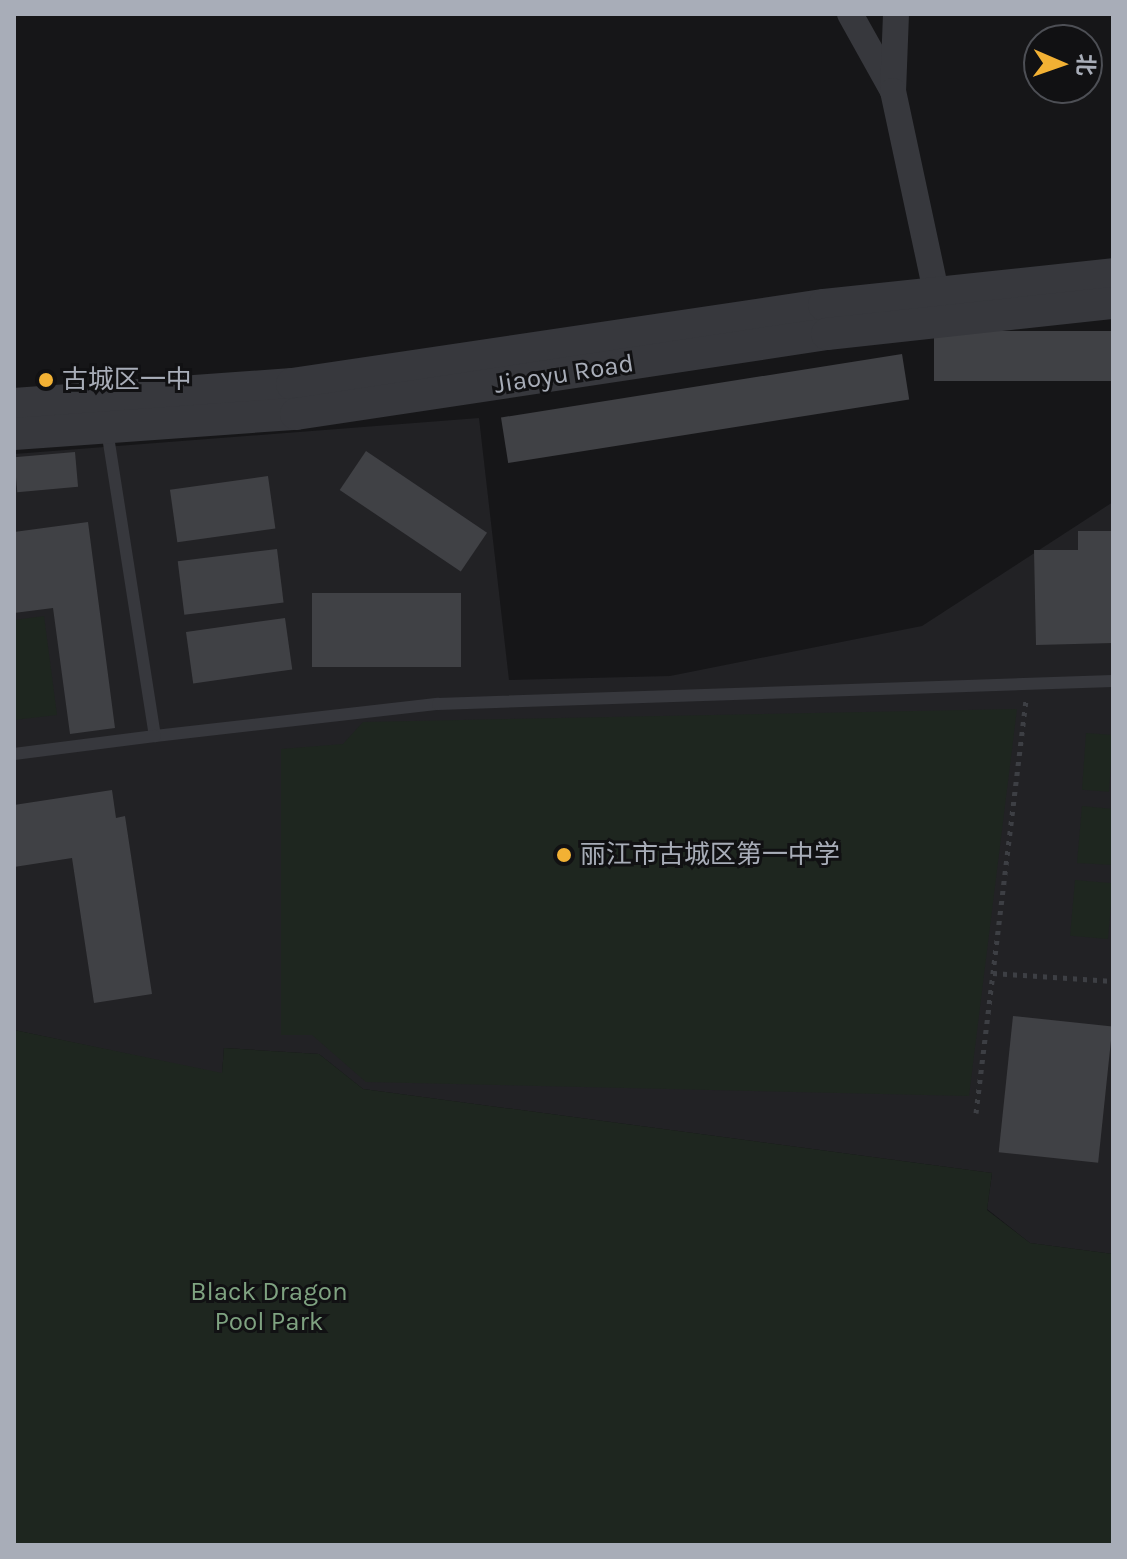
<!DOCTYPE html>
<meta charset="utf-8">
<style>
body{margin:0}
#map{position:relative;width:1127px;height:1559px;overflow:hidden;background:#161618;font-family:Karla,"Noto Sans SC",sans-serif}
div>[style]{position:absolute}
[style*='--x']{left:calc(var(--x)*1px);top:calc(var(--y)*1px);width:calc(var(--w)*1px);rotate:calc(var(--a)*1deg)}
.built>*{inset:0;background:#222225}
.green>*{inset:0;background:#1e261f;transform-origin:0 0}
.building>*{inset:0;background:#404145;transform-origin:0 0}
.path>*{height:5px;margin-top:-2.5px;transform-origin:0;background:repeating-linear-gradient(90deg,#3d3f44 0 4px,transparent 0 10px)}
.service>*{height:12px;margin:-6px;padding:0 6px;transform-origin:6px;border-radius:6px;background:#37383d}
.minor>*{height:26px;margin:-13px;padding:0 13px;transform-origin:13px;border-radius:13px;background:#37383d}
.tertiary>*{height:32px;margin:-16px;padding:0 16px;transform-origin:16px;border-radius:16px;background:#37383d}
.dots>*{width:22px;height:22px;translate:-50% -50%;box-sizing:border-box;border:4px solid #111113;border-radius:50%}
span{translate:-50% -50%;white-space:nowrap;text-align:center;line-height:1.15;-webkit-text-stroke:6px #111113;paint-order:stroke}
.street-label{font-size:26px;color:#a8adb8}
.poi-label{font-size:26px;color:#a8adb8}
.left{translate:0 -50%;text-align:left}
.park-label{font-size:26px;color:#7fa381}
.frame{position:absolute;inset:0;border:16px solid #a8adb8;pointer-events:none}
.north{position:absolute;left:1023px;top:24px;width:80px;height:80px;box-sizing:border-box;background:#111113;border:2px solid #4d4f55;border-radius:50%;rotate:92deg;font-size:22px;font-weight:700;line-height:32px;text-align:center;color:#a8adb8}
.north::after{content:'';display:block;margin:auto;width:28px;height:36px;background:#f2b134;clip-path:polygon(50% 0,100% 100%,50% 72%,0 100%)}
</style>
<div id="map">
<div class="built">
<div style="clip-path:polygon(479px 418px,509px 680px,670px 676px,922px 626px,1113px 502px,1113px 1254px,1030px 1243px,987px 1209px,992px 1173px,363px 1089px,319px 1054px,224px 1048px,222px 1074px,14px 1030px,14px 454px)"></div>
</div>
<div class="green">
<div style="clip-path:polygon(44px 616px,57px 715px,14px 720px,14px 620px)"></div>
<div style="clip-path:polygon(1017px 709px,969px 1096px,366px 1082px,312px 1035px,281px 1035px,281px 749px,343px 744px,363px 722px)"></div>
<div style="left:1086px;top:733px;width:27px;height:57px;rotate:4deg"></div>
<div style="clip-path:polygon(1082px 806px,1113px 809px,1113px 865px,1077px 863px)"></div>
<div style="left:1075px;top:880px;width:38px;height:56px;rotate:5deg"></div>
<div style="clip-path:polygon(14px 1030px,222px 1073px,224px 1048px,319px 1054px,363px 1089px,992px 1173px,987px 1210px,1030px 1243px,1113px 1254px,1113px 1545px,14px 1545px)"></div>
</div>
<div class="building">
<div style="left:1113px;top:331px;width:50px;height:179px;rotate:90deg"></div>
<div style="left:902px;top:354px;width:46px;height:406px;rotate:81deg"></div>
<div style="left:366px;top:451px;width:146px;height:47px;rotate:34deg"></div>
<div style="left:75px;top:452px;width:35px;height:61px;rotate:85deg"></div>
<div style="left:268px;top:476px;width:53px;height:99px;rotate:82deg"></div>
<div style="clip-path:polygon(88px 522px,115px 728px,70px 734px,53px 608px,14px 613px,14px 532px)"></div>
<div style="clip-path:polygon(1078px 531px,1113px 531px,1113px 643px,1036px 645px,1034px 550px,1078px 550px)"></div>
<div style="left:277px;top:549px;width:54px;height:100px;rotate:83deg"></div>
<div style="left:312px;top:593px;width:149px;height:74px"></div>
<div style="left:285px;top:618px;width:52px;height:100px;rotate:82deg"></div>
<div style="clip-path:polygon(112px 790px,116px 818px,125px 816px,152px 994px,94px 1003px,72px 858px,14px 867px,14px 805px)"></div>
<div style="left:1013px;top:1016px;width:100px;height:137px;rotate:6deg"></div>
</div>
<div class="path">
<div style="--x:993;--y:973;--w:120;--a:3.8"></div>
<div style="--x:976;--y:1113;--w:415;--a:-83.1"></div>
</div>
<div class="service">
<div style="--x:107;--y:430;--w:310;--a:81.1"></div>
<div style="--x:155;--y:736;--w:285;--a:-6.5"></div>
<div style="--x:438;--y:704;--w:675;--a:-1.95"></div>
<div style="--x:14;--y:754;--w:142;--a:-7.3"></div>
</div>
<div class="minor">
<div style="--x:850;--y:14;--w:88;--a:60.8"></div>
<div style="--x:896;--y:14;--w:77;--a:92.2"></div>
<div style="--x:893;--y:91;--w:206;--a:77.9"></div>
</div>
<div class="tertiary">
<div style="--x:14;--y:404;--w:279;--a:-4.1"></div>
<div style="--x:292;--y:384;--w:538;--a:-8.45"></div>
<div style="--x:824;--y:305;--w:291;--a:-6.1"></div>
<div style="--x:14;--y:434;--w:283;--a:-4.1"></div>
<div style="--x:296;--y:414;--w:537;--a:-8.57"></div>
<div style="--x:827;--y:334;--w:288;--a:-6.2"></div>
</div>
<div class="dots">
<div style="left:46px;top:380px;background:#f2b134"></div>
<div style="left:564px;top:855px;background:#f2b134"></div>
</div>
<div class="street-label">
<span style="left:564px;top:374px;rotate:-9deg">Jiaoyu Road</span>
</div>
<div class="poi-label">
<span class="left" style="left:62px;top:380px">古城区一中</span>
<span class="left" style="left:580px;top:855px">丽江市古城区第一中学</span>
</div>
<div class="park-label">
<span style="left:269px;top:1307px">Black Dragon<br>Pool Park</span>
</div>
<div class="frame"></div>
<div class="north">北</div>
</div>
